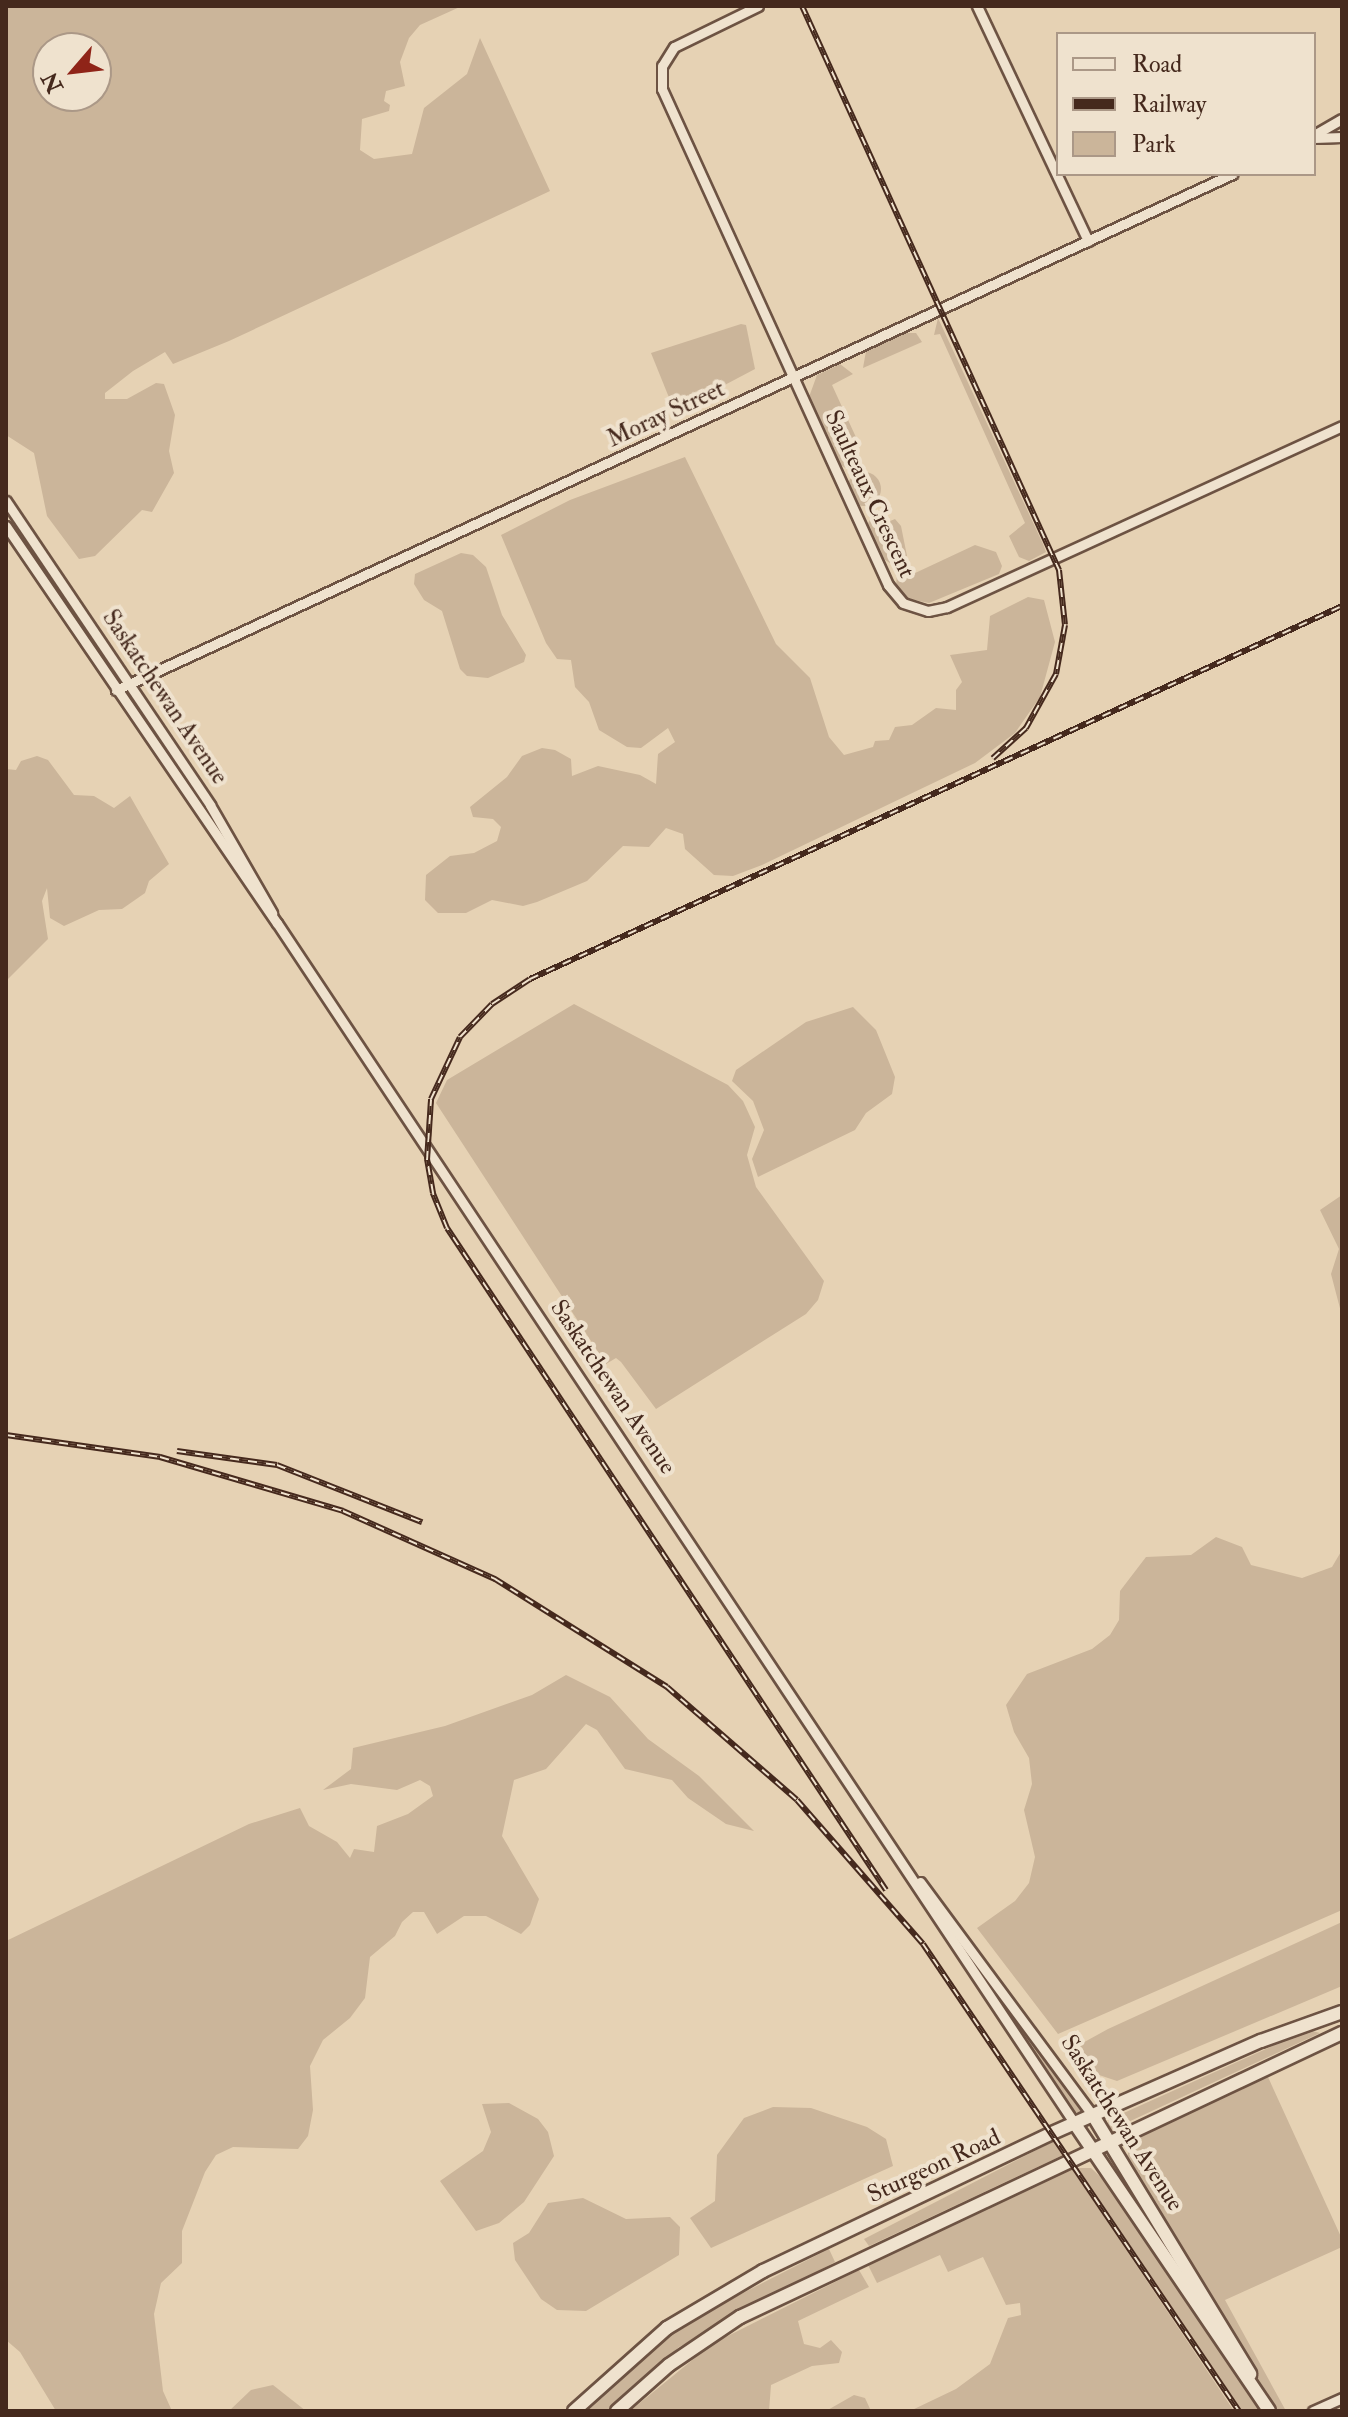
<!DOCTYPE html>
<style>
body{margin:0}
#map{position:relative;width:1348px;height:2417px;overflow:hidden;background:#e6d2b4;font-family:"IM FELL Double Pica",serif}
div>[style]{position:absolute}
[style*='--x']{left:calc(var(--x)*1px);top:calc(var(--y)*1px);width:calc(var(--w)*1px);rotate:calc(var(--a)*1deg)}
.green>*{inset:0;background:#cbb59a}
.round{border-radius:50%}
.roads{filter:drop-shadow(2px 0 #6d5343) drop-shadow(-2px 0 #6d5343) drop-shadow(0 2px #6d5343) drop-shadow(0 -2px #6d5343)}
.street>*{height:9px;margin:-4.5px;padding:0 4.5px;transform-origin:4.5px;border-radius:4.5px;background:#efe2ce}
.secondary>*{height:12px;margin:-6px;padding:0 6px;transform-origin:6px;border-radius:6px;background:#efe2ce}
.rail>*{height:6px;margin-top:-3px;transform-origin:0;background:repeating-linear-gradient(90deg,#efe2ce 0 9px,#45291d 0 18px);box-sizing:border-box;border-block:2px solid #45291d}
span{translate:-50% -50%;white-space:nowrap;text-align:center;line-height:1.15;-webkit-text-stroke:8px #efe2ce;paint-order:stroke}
.street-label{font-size:24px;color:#45291d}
.frame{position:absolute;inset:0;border:8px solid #45291d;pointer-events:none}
.legend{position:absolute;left:1056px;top:32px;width:260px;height:144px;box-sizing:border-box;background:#efe2ce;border:2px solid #ab9887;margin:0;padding:10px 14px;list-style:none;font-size:24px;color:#45291d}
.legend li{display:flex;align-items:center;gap:16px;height:40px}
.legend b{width:40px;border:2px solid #ab9887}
.north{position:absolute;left:32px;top:32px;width:80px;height:80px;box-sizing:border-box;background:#efe2ce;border:2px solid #ab9887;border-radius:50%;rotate:242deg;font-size:22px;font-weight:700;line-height:32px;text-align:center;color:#45291d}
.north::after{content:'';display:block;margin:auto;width:28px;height:36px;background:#8f2418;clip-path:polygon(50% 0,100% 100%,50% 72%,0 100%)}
</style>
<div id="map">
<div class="green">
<div style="clip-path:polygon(evenodd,6px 6px,462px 6px,420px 25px,409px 38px,400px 62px,405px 86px,386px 91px,384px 101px,390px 105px,389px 111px,362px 119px,360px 150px,374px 159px,412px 154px,424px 108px,467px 74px,480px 38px,550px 191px,229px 341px,173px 364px,165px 352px,133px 371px,105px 393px,105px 399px,127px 399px,156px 383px,164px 384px,175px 415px,169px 451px,174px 473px,152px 512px,142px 510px,95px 556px,79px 559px,47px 516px,34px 453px,6px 435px,6px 6px,48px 48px,96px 48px,96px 96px,48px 96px,48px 48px)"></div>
<div style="clip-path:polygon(938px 318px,1043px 544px,1046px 552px,1029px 561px,1019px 557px,1009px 536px,1025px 523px,940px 334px,934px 335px)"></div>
<div style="clip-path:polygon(741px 324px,746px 325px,755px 369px,683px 407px,670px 400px,651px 353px)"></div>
<div style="clip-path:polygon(904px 333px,916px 333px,922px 342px,863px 368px,866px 351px)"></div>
<div style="clip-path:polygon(840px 364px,853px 374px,832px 385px,860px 446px,854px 449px,859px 462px,847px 469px,839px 464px,809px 397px,817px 375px)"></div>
<div style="clip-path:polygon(685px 457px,776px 644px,810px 678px,829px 737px,844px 755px,873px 747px,875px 741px,889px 740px,895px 727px,912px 725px,936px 708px,956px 710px,956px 690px,962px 682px,950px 655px,987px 650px,990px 616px,1028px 597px,1044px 600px,1055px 642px,1040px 697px,1015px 733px,975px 763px,762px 865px,733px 876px,714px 875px,685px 849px,683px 834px,666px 828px,649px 847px,623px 846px,587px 881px,537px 902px,523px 906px,492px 900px,466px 913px,438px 913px,425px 900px,426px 875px,450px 856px,474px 853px,497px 841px,501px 827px,493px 819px,473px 817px,470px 807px,507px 777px,522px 756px,542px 748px,555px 750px,571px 759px,572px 776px,598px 766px,640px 775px,656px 784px,658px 754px,675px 742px,668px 728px,641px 748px,627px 747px,599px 730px,589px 702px,575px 687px,571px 660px,557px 659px,546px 643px,501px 535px,570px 500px)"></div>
<div class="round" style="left:847px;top:472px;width:34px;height:34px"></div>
<div style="clip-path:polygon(874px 513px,883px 524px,895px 519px,901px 526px,907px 556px,890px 563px,882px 558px,867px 525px)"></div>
<div style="clip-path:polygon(975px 545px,996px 552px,1002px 566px,999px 574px,929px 603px,909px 599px,896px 588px,897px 573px,905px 569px,913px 574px)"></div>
<div style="clip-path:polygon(461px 553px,473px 555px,486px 567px,502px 615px,526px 655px,524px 662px,488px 678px,467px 676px,460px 669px,442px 611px,424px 600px,414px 584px,415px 574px)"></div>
<div style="clip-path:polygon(37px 756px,48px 760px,74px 795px,94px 796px,114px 808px,130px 796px,169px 864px,149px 881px,145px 893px,122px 909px,99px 910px,64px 926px,50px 918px,47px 888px,42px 901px,48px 939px,6px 981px,6px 769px,16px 770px,21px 761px)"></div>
<div style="clip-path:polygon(574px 1004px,728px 1085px,743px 1101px,755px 1127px,747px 1155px,756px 1187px,824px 1281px,818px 1300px,806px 1314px,656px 1409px,621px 1362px,616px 1358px,606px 1364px,436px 1103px,447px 1080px)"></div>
<div style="clip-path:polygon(853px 1007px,876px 1030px,895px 1077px,892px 1094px,866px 1113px,855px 1130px,758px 1177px,752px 1159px,764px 1130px,753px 1101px,732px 1081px,736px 1070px,806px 1022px)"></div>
<div style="clip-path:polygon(1342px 1195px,1342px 1316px,1331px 1274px,1339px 1249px,1320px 1210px)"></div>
<div style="clip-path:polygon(1216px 1537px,1242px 1547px,1251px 1565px,1302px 1578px,1332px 1567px,1342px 1550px,1342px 1910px,1058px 2034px,977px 1928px,1015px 1901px,1029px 1883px,1035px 1857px,1024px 1810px,1032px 1784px,1029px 1758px,1014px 1732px,1006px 1705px,1027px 1674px,1092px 1649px,1110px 1635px,1119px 1620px,1120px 1591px,1146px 1557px,1191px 1555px)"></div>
<div style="clip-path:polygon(566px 1675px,610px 1697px,648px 1739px,699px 1776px,754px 1831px,726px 1824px,688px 1798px,672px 1780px,625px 1769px,597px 1730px,586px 1724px,546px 1769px,514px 1780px,502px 1836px,539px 1899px,530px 1925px,521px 1934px,486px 1916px,464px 1916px,437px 1934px,424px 1912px,413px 1912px,402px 1922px,395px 1936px,370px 1957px,365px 1998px,350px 2018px,323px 2040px,310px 2066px,313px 2110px,308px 2136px,298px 2149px,233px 2147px,216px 2155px,205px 2172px,182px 2231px,182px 2263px,161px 2283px,154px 2314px,163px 2391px,172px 2411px,56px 2411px,20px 2352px,6px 2340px,6px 1941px,249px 1824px,300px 1808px,309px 1826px,337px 1842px,350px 1858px,354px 1849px,374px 1852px,377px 1826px,408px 1814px,433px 1796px,430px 1786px,420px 1780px,397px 1790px,351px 1784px,323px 1790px,351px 1769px,353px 1748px,445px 1726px,532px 1695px)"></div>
<div style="clip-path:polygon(1342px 1922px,1342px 1986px,1117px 2081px,1087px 2071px,1076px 2054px,1079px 2045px,1108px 2029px)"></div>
<div style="clip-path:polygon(996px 1989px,1083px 2105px,1085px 2112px,1075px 2112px,1006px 2012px)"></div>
<div style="clip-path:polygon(1308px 2030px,1320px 2033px,1111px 2130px,1108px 2123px,1117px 2116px)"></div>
<div style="clip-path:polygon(1268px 2077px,1342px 2239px,1342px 2247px,1225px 2300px,1286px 2411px,1276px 2411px,1260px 2386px,1126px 2159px,1134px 2137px)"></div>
<div style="clip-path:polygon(509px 2103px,538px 2119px,548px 2132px,554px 2156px,524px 2202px,499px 2223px,476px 2231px,440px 2181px,483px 2151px,491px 2132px,482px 2104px)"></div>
<div style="clip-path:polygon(773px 2107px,811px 2108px,867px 2127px,886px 2139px,893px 2166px,711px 2248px,690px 2218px,715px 2201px,717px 2155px,744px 2118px)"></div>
<div style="clip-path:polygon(1054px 2141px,1063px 2155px,869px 2246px,864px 2239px)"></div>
<div style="clip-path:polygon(1078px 2168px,1091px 2168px,1109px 2185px,1260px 2411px,1242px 2411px)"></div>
<div style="clip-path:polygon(1072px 2169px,1234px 2411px,910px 2411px,956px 2389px,990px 2364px,1008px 2318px,1021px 2315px,1020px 2303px,1006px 2305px,983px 2257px,948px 2272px,940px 2255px,877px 2283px,867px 2263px)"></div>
<div style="clip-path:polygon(583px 2198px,626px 2219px,670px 2217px,680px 2227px,679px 2255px,586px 2311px,557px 2310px,541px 2299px,515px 2260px,513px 2243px,529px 2233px,548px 2203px)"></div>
<div style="clip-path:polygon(829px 2249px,835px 2262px,679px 2347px,607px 2411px,583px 2411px,636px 2360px,698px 2316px)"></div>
<div style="clip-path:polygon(859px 2270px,869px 2287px,798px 2321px,804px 2344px,820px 2348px,831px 2340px,842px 2352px,839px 2363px,812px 2366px,771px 2385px,769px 2411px,630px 2411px,712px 2344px)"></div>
<div style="clip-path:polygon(273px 2385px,306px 2411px,229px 2411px,251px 2390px)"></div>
<div style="clip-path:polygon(854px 2395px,865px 2398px,871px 2411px,826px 2411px)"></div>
</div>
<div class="roads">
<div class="street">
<div style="--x:758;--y:6;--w:93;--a:154"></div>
<div style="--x:674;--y:47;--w:22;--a:122"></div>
<div style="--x:662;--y:66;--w:23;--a:90"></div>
<div style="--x:662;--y:89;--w:545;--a:65.5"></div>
<div style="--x:888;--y:585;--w:23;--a:50"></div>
<div style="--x:903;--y:603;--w:26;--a:18"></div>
<div style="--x:928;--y:611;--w:19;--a:-12"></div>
<div style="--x:947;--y:607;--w:434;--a:-24.6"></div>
<div style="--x:977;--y:6;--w:260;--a:64.7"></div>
<div style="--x:1314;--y:135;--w:32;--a:-30"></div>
<div style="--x:1314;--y:138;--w:28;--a:-2"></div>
<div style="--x:6;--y:501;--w:366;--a:56.1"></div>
<div style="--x:210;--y:805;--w:125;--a:60.1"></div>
<div style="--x:6;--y:526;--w:481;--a:55.7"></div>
<div style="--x:277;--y:923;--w:1442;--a:56.4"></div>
<div style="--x:116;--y:690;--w:1230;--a:-24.81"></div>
<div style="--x:920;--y:1882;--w:292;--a:53.5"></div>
<div style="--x:1313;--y:2411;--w:32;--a:-24"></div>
</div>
<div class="secondary">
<div style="--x:1094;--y:2117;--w:301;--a:58.7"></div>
<div style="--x:1075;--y:2124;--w:346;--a:55.9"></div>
<div style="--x:574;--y:2411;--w:125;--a:-41.7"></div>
<div style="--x:667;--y:2328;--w:112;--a:-30.7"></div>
<div style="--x:763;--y:2271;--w:320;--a:-25.5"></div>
<div style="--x:1052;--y:2133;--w:228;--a:-23.8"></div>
<div style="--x:1261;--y:2041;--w:86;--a:-19.7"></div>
<div style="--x:617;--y:2411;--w:69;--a:-41.5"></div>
<div style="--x:669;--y:2365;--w:86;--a:-34.1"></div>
<div style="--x:740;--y:2317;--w:666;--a:-25.26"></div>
</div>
</div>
<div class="rail">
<div style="--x:802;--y:6;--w:620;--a:65.5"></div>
<div style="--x:1059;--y:570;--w:55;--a:83.8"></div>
<div style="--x:1065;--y:625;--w:50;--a:100.4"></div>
<div style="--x:1056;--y:674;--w:62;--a:119.1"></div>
<div style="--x:1026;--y:728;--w:45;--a:137.7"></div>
<div style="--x:6;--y:1435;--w:156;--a:8.1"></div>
<div style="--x:160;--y:1457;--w:191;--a:16.4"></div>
<div style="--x:343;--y:1511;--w:167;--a:24.1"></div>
<div style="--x:495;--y:1579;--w:203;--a:32.1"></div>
<div style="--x:667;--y:1687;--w:172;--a:41"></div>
<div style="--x:797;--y:1800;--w:191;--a:48.8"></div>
<div style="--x:923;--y:1944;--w:564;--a:55.92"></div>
<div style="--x:177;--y:1451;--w:101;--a:8"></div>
<div style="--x:277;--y:1465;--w:156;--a:21.5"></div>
<div style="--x:886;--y:1890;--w:794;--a:-123.55"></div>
<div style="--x:447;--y:1228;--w:38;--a:-112"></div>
<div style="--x:433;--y:1193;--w:34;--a:-100"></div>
<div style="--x:427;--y:1160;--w:61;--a:-86.2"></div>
<div style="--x:431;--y:1099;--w:68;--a:-64.9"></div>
<div style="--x:460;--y:1037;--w:46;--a:-45.9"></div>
<div style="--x:492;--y:1004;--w:45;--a:-33.3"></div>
<div style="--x:530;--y:979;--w:894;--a:-24.67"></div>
</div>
<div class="street-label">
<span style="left:666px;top:414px;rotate:-25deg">Moray Street</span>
<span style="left:870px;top:494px;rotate:65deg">Saulteaux Crescent</span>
<span style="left:165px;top:697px;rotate:56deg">Saskatchewan Avenue</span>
<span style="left:613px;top:1387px;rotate:56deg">Saskatchewan Avenue</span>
<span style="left:1122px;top:2123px;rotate:57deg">Saskatchewan Avenue</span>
<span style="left:934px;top:2166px;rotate:-25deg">Sturgeon Road</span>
</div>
<div class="frame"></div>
<ul class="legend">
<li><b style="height:10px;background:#efe2ce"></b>Road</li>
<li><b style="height:10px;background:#45291d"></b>Railway</li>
<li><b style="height:22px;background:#cbb59a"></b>Park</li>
</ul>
<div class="north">N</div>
</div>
